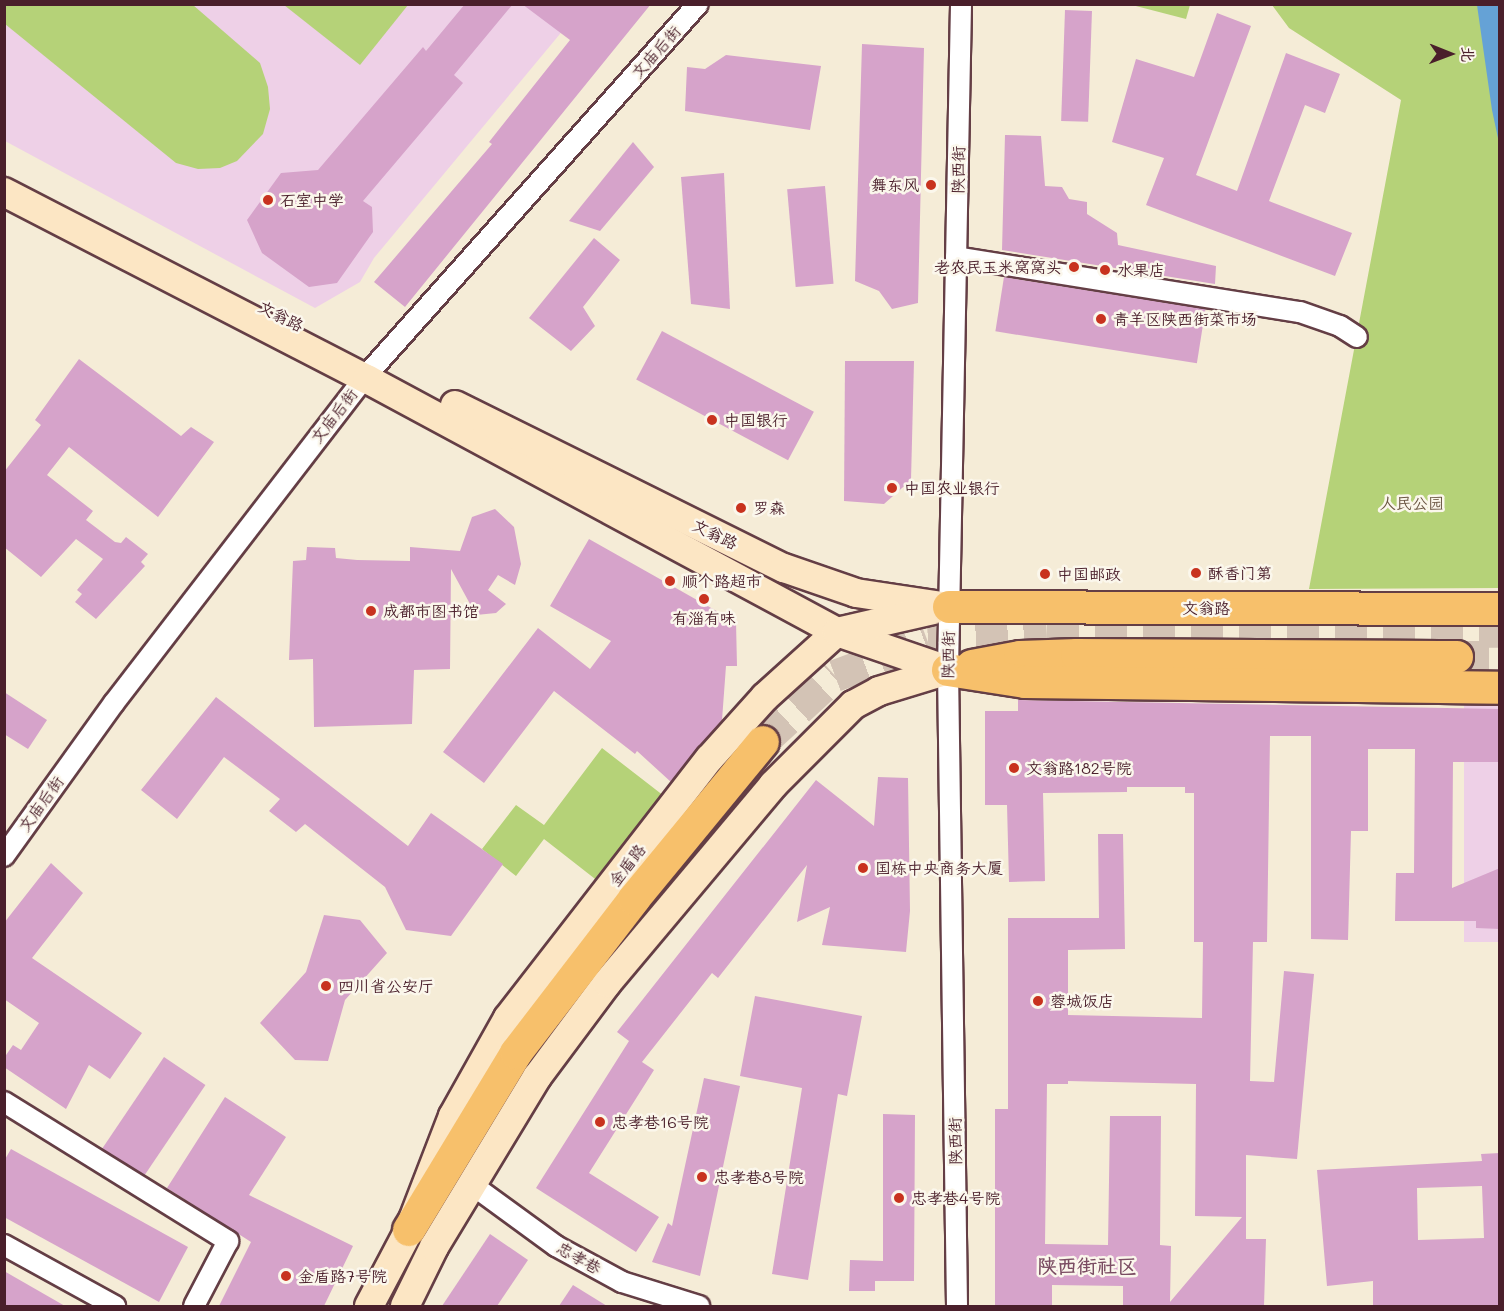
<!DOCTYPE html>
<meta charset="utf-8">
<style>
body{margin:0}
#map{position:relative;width:1504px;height:1311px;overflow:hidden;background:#f5ecd7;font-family:Mali,"LXGW WenKai TC",sans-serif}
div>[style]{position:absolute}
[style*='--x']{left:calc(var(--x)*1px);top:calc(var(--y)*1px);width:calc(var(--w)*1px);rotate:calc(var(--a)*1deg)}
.built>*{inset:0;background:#eed0e7;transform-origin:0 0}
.green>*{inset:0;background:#b5d278}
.water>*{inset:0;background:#65a2d6}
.building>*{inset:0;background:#d6a3ca;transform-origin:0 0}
.primary-tunnel>*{height:32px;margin-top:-16px;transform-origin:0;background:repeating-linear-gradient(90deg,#d3c3b5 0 32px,transparent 0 48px)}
.roads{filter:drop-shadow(2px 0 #643e45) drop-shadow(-2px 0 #643e45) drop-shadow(0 2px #643e45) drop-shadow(0 -2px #643e45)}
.street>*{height:20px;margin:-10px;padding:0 10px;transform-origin:10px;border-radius:10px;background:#fff}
.secondary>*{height:28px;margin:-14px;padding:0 14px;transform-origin:14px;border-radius:14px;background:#fce6c4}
.primary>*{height:32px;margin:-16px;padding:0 16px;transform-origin:16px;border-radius:16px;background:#f7c06b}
.dots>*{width:16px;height:16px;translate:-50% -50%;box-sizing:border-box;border:3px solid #fbf7ec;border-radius:50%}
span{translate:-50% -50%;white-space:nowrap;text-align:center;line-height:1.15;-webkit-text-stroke:5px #fbf7ec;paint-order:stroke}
.street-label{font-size:16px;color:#4a1f2b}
.poi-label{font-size:16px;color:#4a1f2b}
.right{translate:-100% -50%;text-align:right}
.left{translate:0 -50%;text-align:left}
.park-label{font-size:16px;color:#6a5542}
.quarter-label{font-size:20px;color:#7b4d63;font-weight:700}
.frame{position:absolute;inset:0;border:6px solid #4a1f2b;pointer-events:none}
.north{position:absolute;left:1420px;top:24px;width:60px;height:60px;-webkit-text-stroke:4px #fbf7ec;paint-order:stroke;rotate:91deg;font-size:16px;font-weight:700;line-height:24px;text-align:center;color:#4a1f2b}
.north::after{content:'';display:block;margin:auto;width:21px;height:27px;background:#4a1f2b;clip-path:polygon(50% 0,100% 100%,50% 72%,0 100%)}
</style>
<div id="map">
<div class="built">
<div style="clip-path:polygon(4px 5px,584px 5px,374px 258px,360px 282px,315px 308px,5px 141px)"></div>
<div style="left:1464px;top:702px;width:35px;height:240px"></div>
</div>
<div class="green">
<div style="clip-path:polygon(4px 5px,193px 5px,260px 63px,268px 87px,270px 109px,263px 134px,237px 161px,220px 168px,198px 169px,176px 163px,5px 24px)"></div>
<div style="clip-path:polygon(284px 5px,408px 5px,360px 65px)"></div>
<div style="clip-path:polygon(1132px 5px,1190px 5px,1186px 19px)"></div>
<div style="clip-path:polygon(1272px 5px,1499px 5px,1499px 588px,1309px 589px,1401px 100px,1289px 28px)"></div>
<div style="clip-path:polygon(602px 748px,664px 796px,599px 882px,544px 839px,516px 876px,482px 849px,516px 805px,544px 825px)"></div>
</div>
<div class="water">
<div style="clip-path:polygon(1477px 5px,1499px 5px,1499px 143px,1492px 110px)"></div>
</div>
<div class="building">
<div style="clip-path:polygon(465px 4px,513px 4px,454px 75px,463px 83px,363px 201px,372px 207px,373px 232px,337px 283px,309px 287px,262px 253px,247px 220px,281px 173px,318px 170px,423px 47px,426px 51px)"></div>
<div style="clip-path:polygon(522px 4px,651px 4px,405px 307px,374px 282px,492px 144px,489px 142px,570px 40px)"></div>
<div style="left:1065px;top:10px;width:27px;height:111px;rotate:2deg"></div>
<div style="clip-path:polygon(1217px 13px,1251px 26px,1196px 175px,1237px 191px,1286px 53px,1340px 74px,1325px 113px,1305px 105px,1269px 201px,1352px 233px,1335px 276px,1146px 205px,1164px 158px,1112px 142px,1136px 59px,1194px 77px)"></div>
<div style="clip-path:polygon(862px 44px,924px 48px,918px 303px,892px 309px,879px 291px,855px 281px)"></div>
<div style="clip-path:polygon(726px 55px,821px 66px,810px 130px,685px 111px,687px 67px,705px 69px)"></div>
<div style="clip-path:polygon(1005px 135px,1041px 136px,1045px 186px,1062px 187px,1069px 199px,1087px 202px,1087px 214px,1117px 233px,1118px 245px,1216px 266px,1215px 284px,1002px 250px)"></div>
<div style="clip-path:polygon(633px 142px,654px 167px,600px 231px,569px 221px)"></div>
<div style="clip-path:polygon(724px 173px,730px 309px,691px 304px,681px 177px)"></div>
<div style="left:825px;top:186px;width:98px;height:38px;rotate:85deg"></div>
<div style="clip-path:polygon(594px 238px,620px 260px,583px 307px,595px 326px,571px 351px,529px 318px)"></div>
<div style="left:1004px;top:277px;width:204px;height:55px;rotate:9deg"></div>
<div style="left:662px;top:331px;width:172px;height:55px;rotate:28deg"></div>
<div style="clip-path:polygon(79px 359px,181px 436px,191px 427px,214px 442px,158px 517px,69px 447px,47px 475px,93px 511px,86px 520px,115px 542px,121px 543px,126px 537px,148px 554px,141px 562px,145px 566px,96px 619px,75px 602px,82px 594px,77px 590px,103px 559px,76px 539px,41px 577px,4px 547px,4px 472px,41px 425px,35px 420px)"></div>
<div style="clip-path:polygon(845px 361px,914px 361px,911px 480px,884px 504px,844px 501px)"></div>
<div style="clip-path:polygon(495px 509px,514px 527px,521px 564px,515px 585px,498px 575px,488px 590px,506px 604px,496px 613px,476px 615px,451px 569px,450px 669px,414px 670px,412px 724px,314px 727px,313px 659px,289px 660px,293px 561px,306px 560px,307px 547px,335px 548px,336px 558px,357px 560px,410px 561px,410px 547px,460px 551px,472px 517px)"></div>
<div style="clip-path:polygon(589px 539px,736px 622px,737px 666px,726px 666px,722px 720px,671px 782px,637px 751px,635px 754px,554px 691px,484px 783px,443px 752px,538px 628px,590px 669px,611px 641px,550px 606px)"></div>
<div style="clip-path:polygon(4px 692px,47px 720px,28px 749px,4px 734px)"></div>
<div style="clip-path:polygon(216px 697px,408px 846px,431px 813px,503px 864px,451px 936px,406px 930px,385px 887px,305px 824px,296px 832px,269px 811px,280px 799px,224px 757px,177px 819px,141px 790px)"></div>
<div style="clip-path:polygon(evenodd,1018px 700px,1500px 709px,1500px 762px,1453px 762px,1452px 888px,1500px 868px,1500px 929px,1476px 928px,1476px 921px,1395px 921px,1396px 873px,1414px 873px,1415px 749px,1368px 749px,1368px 831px,1351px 831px,1348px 940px,1311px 939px,1311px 736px,1270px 736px,1267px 942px,1253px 942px,1250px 1081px,1274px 1082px,1284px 971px,1314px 974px,1297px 1159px,1246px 1155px,1246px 1239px,1266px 1239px,1264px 1306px,1123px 1306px,1123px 1286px,1052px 1285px,1052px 1306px,995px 1306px,995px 1109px,1008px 1109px,1008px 918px,1099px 918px,1098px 834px,1123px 834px,1125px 949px,1068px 950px,1068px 1015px,1202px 1018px,1203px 942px,1194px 942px,1194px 793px,1185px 793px,1185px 787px,1127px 787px,1127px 792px,1043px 793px,1045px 881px,1009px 882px,1007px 805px,985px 805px,985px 711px,1018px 711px,1018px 700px,1068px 1081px,1196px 1084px,1195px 1216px,1242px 1217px,1170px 1302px,1171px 1246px,1160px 1245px,1161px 1116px,1110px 1116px,1108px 1245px,1045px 1244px,1047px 1084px,1068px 1084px,1068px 1081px)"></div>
<div style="clip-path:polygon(878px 777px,908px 778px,910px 911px,906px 952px,822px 945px,830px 907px,797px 922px,807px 865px,718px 978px,712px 973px,642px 1062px,654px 1070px,589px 1173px,659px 1217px,636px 1252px,536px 1188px,629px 1041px,617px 1032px,816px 780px,874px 826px)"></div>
<div style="clip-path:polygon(51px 863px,83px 893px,32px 958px,142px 1033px,110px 1079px,89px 1065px,66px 1109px,4px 1067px,4px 1058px,13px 1045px,21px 1050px,39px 1023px,4px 999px,4px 923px)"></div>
<div style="clip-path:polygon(324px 915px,360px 920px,387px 953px,345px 1000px,328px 1061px,295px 1060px,260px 1023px,306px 972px)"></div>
<div style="clip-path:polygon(755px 996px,862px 1016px,847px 1096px,838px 1094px,808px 1280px,772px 1274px,802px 1088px,740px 1076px)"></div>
<div style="left:164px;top:1057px;width:50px;height:111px;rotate:34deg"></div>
<div style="clip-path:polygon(704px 1078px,740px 1086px,700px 1276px,652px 1262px,668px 1223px,672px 1226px)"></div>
<div style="clip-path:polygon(225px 1097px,286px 1137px,249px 1195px,353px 1246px,324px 1306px,219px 1306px,251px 1242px,167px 1188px)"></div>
<div style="clip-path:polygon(883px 1114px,915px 1115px,914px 1281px,875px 1281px,875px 1291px,849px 1291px,850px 1260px,883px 1261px)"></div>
<div style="clip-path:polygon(11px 1149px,188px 1247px,159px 1302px,4px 1217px,4px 1161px)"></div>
<div style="clip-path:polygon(evenodd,1500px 1153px,1500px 1306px,1373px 1306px,1373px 1281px,1327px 1286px,1317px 1170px,1482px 1161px,1481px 1154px,1500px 1153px,1482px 1186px,1484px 1238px,1418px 1240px,1417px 1188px,1482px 1186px)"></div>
<div style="clip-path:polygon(490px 1234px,528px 1260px,497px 1306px,442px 1306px)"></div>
<div style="clip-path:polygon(4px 1271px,65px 1306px,4px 1306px)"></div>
<div style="clip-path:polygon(573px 1285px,607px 1306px,559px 1306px)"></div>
</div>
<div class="primary-tunnel">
<div style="--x:1457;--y:657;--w:43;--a:0"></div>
<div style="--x:763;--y:742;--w:98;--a:-42.5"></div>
<div style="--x:835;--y:676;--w:99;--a:-20.6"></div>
<div style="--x:928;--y:641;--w:119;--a:-3.4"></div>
<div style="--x:1047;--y:634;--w:453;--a:-0.3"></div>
</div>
<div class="roads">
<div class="street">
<div style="--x:956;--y:257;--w:348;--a:9.1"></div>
<div style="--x:1300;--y:312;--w:42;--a:19.3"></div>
<div style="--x:1340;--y:326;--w:20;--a:33"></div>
<div style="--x:4;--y:856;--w:188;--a:-54.3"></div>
<div style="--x:114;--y:703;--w:410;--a:-52.4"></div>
<div style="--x:364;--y:378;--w:501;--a:-48.23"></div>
<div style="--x:4;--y:1102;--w:264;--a:31.8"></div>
<div style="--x:228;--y:1241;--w:73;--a:117.6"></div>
<div style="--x:471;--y:1184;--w:105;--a:36.1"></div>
<div style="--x:556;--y:1246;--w:75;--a:28.6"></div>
<div style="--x:622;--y:1282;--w:81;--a:17.3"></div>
<div style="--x:4;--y:1245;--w:127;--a:28.8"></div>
<div style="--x:957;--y:1306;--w:636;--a:-90.81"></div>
<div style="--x:948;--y:670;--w:666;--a:-88.88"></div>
</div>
<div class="secondary">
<div style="--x:4;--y:192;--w:408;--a:27.3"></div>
<div style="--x:367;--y:379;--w:534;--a:28.29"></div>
<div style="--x:837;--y:632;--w:117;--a:18.9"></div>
<div style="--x:455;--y:405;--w:367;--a:26.4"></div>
<div style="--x:784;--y:568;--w:76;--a:19.1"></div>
<div style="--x:856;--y:593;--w:94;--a:8.6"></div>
<div style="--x:369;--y:1306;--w:86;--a:-62.2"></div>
<div style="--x:409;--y:1230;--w:122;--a:-68.9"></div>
<div style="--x:453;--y:1116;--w:112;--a:-60.7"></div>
<div style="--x:508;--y:1018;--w:329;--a:-52.2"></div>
<div style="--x:710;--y:758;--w:82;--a:-48"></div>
<div style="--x:765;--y:697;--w:97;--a:-42.1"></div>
<div style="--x:837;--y:632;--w:98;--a:-12.9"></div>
<div style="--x:405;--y:1306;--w:66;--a:-63.8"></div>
<div style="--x:434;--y:1247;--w:199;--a:-58.8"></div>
<div style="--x:537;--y:1077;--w:117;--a:-53.3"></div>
<div style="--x:607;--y:983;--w:258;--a:-50"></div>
<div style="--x:773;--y:785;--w:113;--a:-45"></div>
<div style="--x:853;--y:705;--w:30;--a:-28"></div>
<div style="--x:879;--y:691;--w:72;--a:-16.9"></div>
</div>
<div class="primary">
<div style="--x:949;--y:607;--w:551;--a:0.21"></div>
<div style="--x:972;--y:666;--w:49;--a:-10.6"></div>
<div style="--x:1020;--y:657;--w:57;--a:-2"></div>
<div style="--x:1077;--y:655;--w:380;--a:0.3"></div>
<div style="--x:948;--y:670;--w:78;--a:8.9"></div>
<div style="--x:1025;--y:682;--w:475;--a:0.7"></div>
<div style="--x:409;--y:1230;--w:207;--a:-58.8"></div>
<div style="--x:516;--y:1053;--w:194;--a:-52.5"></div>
<div style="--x:634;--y:899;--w:203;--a:-50.6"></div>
</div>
</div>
<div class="dots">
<div style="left:931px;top:185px;background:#c8321e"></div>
<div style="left:268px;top:200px;background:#c8321e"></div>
<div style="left:1074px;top:267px;background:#c8321e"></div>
<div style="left:1105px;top:270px;background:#c8321e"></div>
<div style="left:1101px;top:319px;background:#c8321e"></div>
<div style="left:712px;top:420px;background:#c8321e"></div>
<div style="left:892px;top:488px;background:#c8321e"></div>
<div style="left:741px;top:508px;background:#c8321e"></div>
<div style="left:1196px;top:573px;background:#c8321e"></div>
<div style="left:1045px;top:574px;background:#c8321e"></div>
<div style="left:670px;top:581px;background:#c8321e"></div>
<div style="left:704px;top:599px;background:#c8321e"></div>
<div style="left:371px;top:611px;background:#c8321e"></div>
<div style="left:1014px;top:768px;background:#c8321e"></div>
<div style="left:863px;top:868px;background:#c8321e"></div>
<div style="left:326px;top:986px;background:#c8321e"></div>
<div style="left:1038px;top:1001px;background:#c8321e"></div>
<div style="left:600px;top:1122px;background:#c8321e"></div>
<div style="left:702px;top:1177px;background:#c8321e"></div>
<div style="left:899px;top:1198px;background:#c8321e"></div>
<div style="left:286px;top:1276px;background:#c8321e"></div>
</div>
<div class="street-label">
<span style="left:656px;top:52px;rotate:-48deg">文庙后街</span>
<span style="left:958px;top:170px;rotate:-89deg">陕西街</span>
<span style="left:281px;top:316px;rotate:27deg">文翁路</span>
<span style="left:334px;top:416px;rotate:-52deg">文庙后街</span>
<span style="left:715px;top:534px;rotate:26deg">文翁路</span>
<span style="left:1206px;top:608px">文翁路</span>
<span style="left:948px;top:655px;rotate:-89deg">陕西街</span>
<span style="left:41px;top:804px;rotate:-54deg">文庙后街</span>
<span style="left:627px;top:865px;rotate:-52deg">金盾路</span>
<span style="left:955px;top:1141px;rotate:-91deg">陕西街</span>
<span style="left:579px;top:1258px;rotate:29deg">忠孝巷</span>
</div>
<div class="poi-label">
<span class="right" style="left:919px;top:185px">舞东风</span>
<span class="left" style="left:280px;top:200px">石室中学</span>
<span class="right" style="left:1062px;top:267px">老农民玉米窝窝头</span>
<span class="left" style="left:1117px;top:270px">水果店</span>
<span class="left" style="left:1113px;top:319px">青羊区陕西街菜市场</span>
<span class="left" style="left:724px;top:420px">中国银行</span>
<span class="left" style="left:904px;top:488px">中国农业银行</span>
<span class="left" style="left:753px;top:508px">罗森</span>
<span class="left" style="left:1208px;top:573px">酥香门第</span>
<span class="left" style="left:1057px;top:574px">中国邮政</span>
<span class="left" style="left:682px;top:581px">顺个路超市</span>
<span class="left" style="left:383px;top:611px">成都市图书馆</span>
<span style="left:704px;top:618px">有淄有味</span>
<span class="left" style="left:1026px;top:768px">文翁路182号院</span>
<span class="left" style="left:875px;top:868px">国栋中央商务大厦</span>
<span class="left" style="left:338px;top:986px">四川省公安厅</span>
<span class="left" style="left:1050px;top:1001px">蓉城饭店</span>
<span class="left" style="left:612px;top:1122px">忠孝巷16号院</span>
<span class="left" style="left:714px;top:1177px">忠孝巷8号院</span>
<span class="left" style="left:911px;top:1198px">忠孝巷4号院</span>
<span class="left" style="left:298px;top:1276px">金盾路7号院</span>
</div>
<div class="park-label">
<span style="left:1412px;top:503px">人民公园</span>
</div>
<div class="quarter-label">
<span style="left:1087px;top:1265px">陕西街社区</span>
</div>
<div class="frame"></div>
<div class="north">北</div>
</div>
